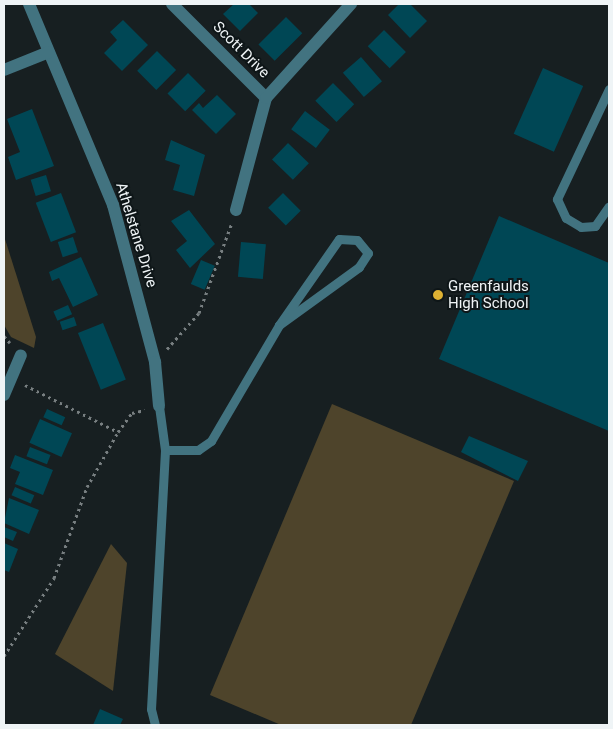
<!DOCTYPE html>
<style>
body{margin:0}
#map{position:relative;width:613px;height:729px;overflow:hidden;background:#171f21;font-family:Roboto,sans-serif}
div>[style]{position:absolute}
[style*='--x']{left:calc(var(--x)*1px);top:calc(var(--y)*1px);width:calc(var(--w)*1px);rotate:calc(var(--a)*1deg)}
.green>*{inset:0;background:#4e442b}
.building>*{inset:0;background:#004755;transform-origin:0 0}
.path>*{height:3px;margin-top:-1.5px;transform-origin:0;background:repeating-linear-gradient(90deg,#787f81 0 2.5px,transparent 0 6.5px)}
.lane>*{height:9px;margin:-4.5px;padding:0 4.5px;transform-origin:4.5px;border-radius:4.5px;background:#427380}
.street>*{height:12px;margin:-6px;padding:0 6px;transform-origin:6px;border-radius:6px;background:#427380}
.dots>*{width:14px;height:14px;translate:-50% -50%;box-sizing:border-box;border:2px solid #0e1618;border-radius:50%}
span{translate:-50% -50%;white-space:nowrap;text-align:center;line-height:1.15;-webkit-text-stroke:4px #0e1618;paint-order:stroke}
.street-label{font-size:15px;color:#eff4f6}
.poi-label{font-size:15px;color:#eff4f6}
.left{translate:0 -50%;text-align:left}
.frame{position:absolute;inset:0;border:5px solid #eff4f6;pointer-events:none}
</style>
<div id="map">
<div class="green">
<div style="clip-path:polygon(4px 236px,36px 337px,34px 348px,11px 337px,4px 325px)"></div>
<div style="clip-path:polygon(332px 404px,514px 481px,411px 725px,281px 725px,210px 695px)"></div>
<div style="clip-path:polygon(111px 544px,127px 563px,113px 691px,55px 654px)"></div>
</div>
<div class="building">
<div style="clip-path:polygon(234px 4px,249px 4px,258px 13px,240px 31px,223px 14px)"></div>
<div style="clip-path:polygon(399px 4px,410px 4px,427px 21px,410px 38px,388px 15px)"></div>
<div style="left:286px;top:17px;width:23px;height:39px;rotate:45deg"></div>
<div style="clip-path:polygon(123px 20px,148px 45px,122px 71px,104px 53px,117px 40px,110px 32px)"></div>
<div style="left:384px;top:30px;width:31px;height:23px;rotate:45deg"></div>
<div style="left:157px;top:51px;width:27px;height:28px;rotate:45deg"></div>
<div style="left:361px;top:57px;width:32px;height:24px;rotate:49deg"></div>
<div style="left:543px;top:68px;width:44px;height:72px;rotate:24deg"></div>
<div style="left:188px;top:73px;width:25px;height:29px;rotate:45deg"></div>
<div style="left:333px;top:83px;width:30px;height:25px;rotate:45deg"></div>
<div style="clip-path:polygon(217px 95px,236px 114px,216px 134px,192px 110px,199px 103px,203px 108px)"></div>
<div style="clip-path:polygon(32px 109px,54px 166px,16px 180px,8px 157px,20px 152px,7px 119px)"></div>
<div style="left:305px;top:111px;width:31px;height:23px;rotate:37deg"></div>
<div style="clip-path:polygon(171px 140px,205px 155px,194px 196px,173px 190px,180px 165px,165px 160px)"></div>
<div style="left:288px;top:143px;width:29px;height:23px;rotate:44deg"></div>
<div style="left:46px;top:175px;width:17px;height:16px;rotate:73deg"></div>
<div style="left:61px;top:193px;width:42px;height:27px;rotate:69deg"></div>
<div style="left:283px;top:193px;width:25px;height:21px;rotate:45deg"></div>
<div style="clip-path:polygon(189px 210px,215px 244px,190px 268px,176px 250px,187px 241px,171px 221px)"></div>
<div style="clip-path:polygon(499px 216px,609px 263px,609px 431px,439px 359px)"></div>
<div style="left:73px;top:237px;width:16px;height:16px;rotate:72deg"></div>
<div style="left:241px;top:242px;width:25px;height:35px;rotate:5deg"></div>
<div style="clip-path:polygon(81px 257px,98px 295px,73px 307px,59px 278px,52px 281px,49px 272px)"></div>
<div style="left:201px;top:260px;width:15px;height:26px;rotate:23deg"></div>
<div style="left:68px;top:305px;width:10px;height:16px;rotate:66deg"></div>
<div style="left:74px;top:317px;width:9px;height:15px;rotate:72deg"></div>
<div style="left:103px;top:323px;width:61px;height:27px;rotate:68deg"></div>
<div style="left:47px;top:409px;width:20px;height:9px;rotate:24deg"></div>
<div style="left:40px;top:419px;width:35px;height:26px;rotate:24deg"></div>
<div style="clip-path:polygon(469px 436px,528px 461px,518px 481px,461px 452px)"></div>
<div style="left:30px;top:447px;width:22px;height:10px;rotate:21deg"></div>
<div style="clip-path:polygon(15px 455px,53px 470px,43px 495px,15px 484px,20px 472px,10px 468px)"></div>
<div style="left:15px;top:487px;width:21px;height:9px;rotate:23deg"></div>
<div style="clip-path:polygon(9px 498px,39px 510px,29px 534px,4px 523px)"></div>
<div style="clip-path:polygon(4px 527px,17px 532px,13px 541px,4px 537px)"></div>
<div style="clip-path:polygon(4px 543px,18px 549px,9px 572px,4px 570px)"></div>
<div style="clip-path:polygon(100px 709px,123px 719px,120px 725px,93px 725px)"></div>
</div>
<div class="path">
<div style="--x:4;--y:336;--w:9;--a:49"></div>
<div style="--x:167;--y:349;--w:48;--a:-48.4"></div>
<div style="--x:199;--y:313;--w:94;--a:-70"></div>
<div style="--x:25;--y:385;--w:104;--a:26.8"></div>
<div style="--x:118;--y:432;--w:24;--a:-54"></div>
<div style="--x:132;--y:413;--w:13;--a:-13"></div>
<div style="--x:4;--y:656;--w:93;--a:-57.3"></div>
<div style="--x:54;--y:578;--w:97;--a:-70.1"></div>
<div style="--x:87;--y:487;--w:63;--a:-60.6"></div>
</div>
<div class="lane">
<div style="--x:609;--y:89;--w:122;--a:115.3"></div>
<div style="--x:557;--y:199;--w:21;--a:65"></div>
<div style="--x:566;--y:218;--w:17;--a:31"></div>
<div style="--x:581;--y:227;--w:14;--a:-4"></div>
<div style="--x:595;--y:226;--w:24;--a:-55"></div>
<div style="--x:165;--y:450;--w:33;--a:0"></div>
<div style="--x:198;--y:450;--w:16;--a:-35"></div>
<div style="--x:211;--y:441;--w:134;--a:-59.6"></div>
<div style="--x:279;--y:325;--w:105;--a:-55.1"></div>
<div style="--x:339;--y:239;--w:18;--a:3"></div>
<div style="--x:357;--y:240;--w:17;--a:50"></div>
<div style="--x:368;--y:253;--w:17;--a:123"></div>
<div style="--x:359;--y:267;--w:99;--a:144.1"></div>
<div style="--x:155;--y:725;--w:16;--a:-104"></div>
<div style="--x:151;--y:709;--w:259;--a:-86.9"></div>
<div style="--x:165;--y:450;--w:44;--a:-97.8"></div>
</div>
<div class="street">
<div style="--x:29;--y:4;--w:218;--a:67.3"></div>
<div style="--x:113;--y:205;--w:163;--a:75"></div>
<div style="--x:155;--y:362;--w:44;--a:84.8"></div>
<div style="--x:172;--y:4;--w:133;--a:45"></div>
<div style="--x:4;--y:70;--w:48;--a:-21.8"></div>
<div style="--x:236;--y:210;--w:116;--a:-75"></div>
<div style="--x:266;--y:98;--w:127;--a:-47.9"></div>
<div style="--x:4;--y:395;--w:43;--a:-67"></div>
</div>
<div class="dots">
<div style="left:438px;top:295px;background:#ddb133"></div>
</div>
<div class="street-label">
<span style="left:241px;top:50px;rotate:45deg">Scott Drive</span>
<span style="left:136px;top:235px;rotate:73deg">Athelstane Drive</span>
</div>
<div class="poi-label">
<span class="left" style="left:448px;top:295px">Greenfaulds<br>High School</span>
</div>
<div class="frame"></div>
</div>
